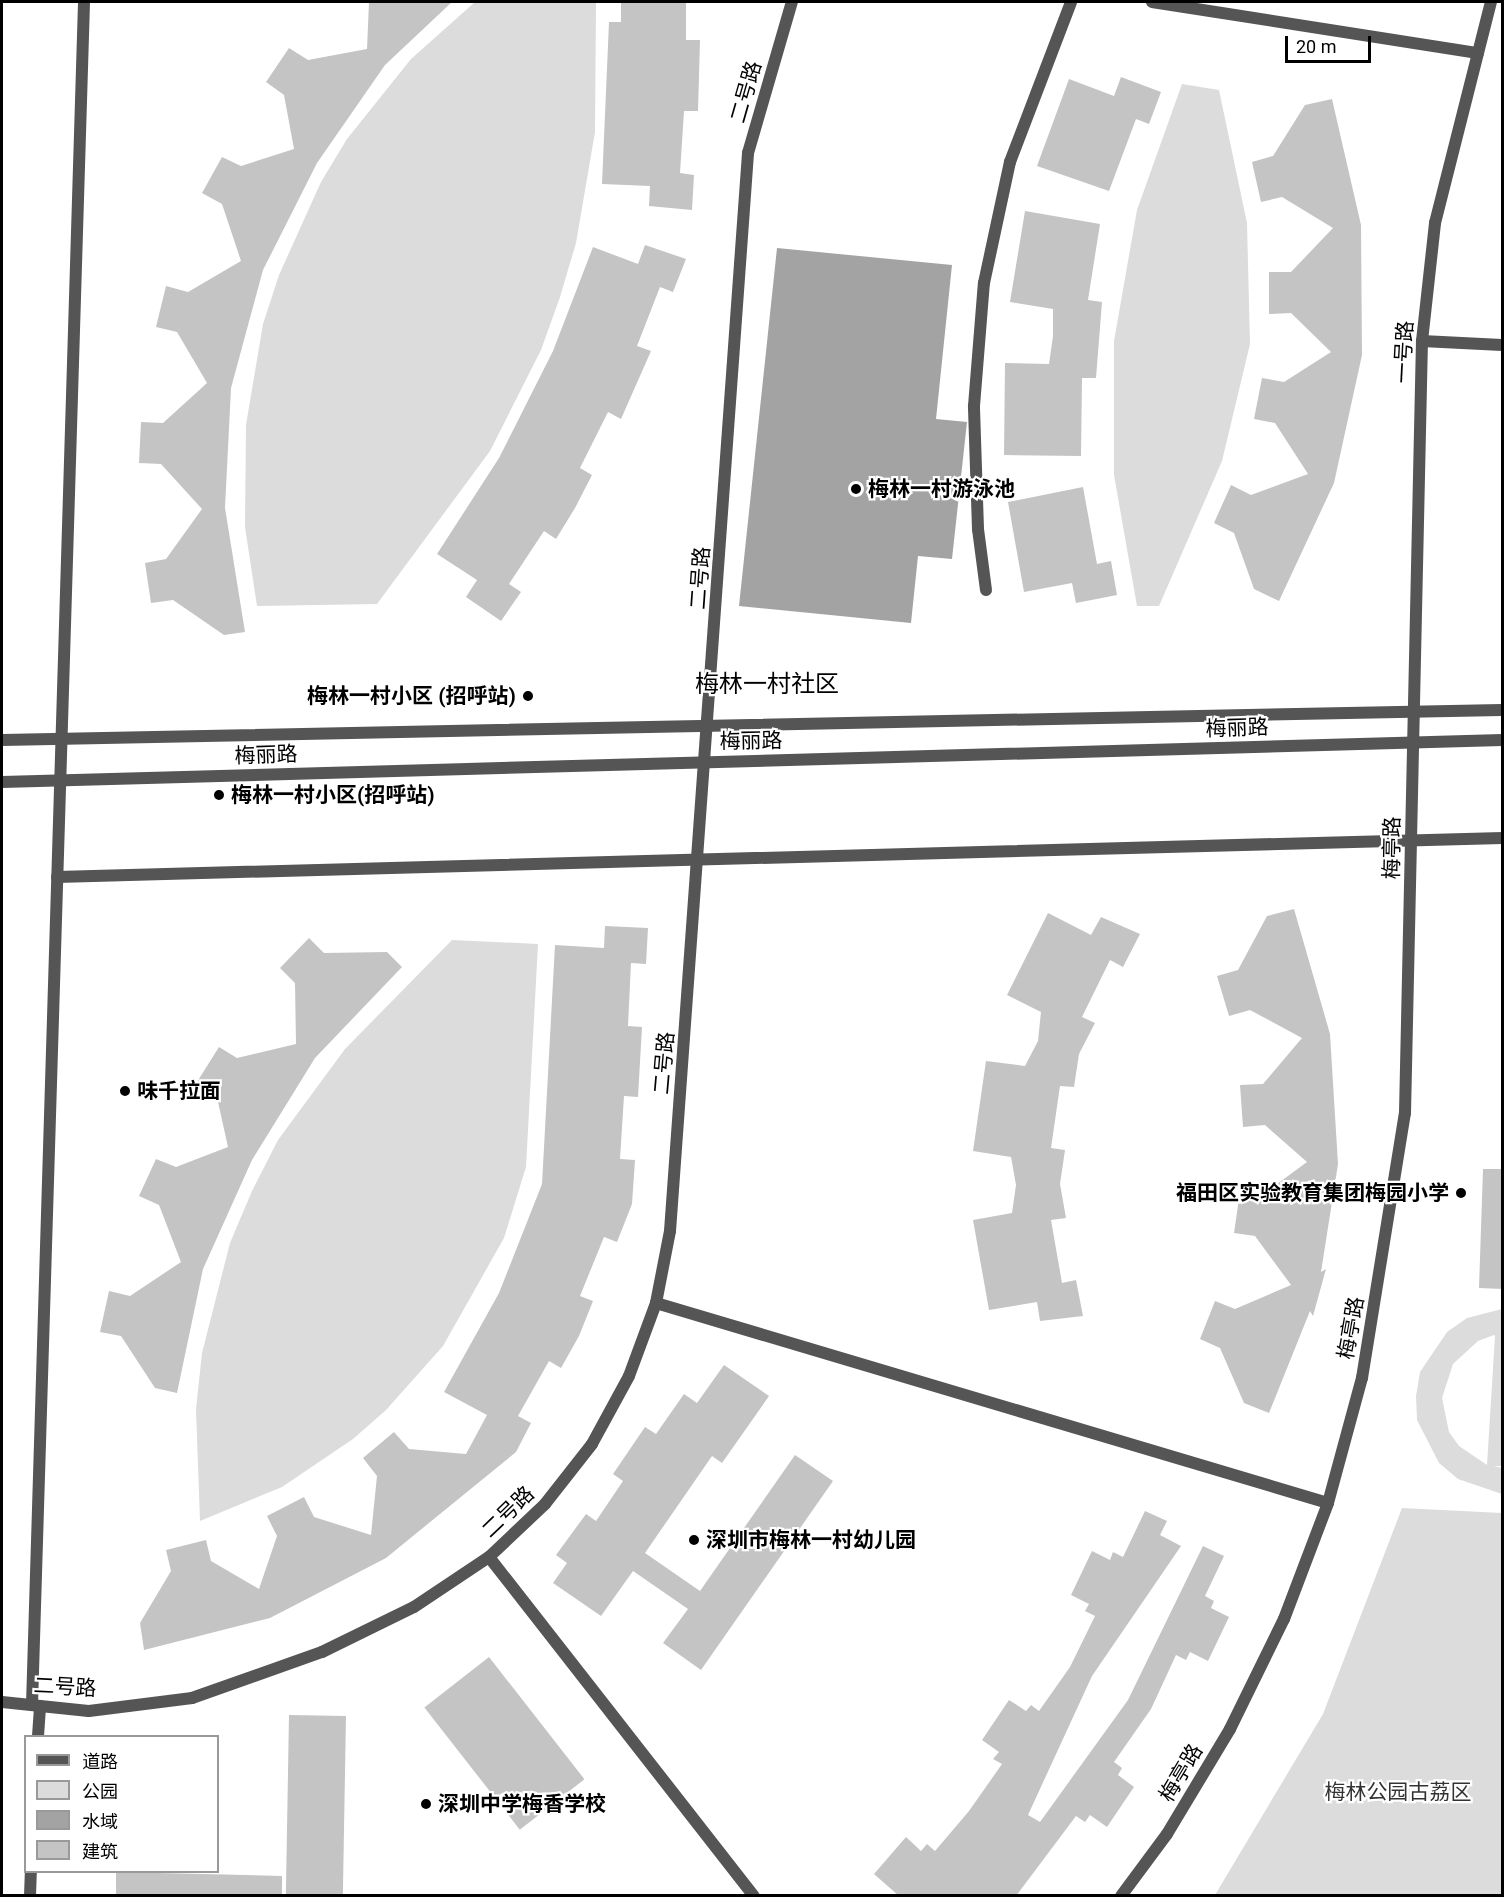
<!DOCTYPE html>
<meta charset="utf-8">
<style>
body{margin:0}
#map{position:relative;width:1504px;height:1897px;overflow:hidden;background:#fff;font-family:Roboto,"Noto Sans SC",sans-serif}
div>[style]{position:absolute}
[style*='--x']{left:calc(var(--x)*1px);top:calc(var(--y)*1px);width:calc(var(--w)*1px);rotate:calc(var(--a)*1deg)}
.green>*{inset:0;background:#dcdcdc}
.water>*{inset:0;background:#a3a3a3}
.building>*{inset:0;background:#c4c4c4;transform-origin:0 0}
.service>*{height:12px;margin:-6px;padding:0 6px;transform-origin:6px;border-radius:6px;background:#555}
.minor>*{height:12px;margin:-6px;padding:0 6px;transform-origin:6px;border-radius:6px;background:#555}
.tertiary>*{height:12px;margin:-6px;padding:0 6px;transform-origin:6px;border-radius:6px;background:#555}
.dots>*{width:16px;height:16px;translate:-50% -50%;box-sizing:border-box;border:3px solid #fff;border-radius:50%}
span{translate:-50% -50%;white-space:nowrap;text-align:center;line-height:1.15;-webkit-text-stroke:4.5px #fff;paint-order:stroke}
.street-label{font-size:21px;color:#000}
.poi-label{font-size:21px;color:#000;font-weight:700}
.left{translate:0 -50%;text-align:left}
.right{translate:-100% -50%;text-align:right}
.park-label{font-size:21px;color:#333}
.quarter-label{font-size:24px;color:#000}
.frame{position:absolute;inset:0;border:3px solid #000;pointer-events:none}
.legend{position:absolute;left:24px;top:1735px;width:195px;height:138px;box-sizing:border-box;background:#fff;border:2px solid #999;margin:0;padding:8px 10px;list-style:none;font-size:18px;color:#000}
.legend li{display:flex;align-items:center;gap:12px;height:30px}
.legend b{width:30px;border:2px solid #999}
.scale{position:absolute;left:1285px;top:36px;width:86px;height:27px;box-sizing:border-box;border:3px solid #000;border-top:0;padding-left:8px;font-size:18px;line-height:21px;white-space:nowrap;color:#000;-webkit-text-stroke:4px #fff;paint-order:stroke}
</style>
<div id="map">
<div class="green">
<div style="clip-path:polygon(475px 2px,596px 2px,595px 132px,576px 243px,560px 297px,541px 350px,490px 451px,377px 604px,257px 606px,245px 527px,246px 425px,263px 324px,279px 275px,321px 182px,347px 139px,411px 59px)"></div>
<div style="clip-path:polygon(1182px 84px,1219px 90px,1247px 223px,1250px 344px,1222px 461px,1159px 606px,1137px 606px,1114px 475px,1114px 341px,1137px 210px)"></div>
<div style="clip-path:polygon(452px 940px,538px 944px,526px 1167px,504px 1238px,443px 1346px,386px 1410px,353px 1439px,282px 1487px,200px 1521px,196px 1409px,202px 1353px,230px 1243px,252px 1191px,278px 1140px,345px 1049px)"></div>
<div style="clip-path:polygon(evenodd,1502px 1309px,1502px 1466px,1494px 1466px,1502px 1468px,1502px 1494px,1458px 1479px,1439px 1463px,1417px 1420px,1416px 1396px,1420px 1372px,1447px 1332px,1467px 1318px,1502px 1309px,1494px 1335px,1495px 1336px,1487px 1465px,1459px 1446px,1449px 1432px,1442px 1398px,1453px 1364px,1478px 1341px,1494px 1335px)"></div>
<div style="clip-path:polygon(1402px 1508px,1502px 1513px,1502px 1895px,1215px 1895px,1323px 1714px)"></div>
</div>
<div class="water">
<div style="clip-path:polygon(777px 248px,952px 265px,936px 419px,967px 422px,952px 559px,918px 556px,911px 623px,739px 606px)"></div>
</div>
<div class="building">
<div style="clip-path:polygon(369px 2px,452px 2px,385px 65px,317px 163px,263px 270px,231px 388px,225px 508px,245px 632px,224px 635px,173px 600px,151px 603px,145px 563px,166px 559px,202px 509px,161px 464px,139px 463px,141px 422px,163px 423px,207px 383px,177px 332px,156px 327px,166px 286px,188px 292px,241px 261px,222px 204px,202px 193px,222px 157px,241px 166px,294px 149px,284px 95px,266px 82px,289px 48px,308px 60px,367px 49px)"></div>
<div style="clip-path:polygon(621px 2px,686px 2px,686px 40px,700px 40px,698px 111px,684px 111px,680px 173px,694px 175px,692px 210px,649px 206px,650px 186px,602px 184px,609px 22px,621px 22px)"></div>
<div style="clip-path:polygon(1121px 77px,1161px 92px,1149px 124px,1136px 119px,1109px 191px,1037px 166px,1069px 79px,1114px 96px)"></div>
<div style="clip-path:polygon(1332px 99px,1361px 225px,1362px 355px,1334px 483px,1279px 601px,1254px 589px,1234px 533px,1214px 523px,1231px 485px,1251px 495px,1308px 474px,1275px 423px,1254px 419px,1262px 378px,1284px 382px,1331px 352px,1291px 313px,1269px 314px,1269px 272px,1291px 272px,1333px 228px,1282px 197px,1261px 202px,1252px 162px,1273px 156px,1305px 105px)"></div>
<div style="clip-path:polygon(1025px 211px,1100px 224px,1088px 300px,1102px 302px,1096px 378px,1082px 378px,1081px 456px,1004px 455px,1005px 363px,1049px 364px,1053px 336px,1053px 309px,1010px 302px)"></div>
<div style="clip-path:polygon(645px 245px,686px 259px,673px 292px,660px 287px,637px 346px,651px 351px,621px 419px,608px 412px,580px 468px,592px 475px,575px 508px,556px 539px,544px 531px,509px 584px,521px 592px,501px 621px,466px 597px,477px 580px,437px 554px,499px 458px,553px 351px,593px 247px,638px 264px)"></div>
<div style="clip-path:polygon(1083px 487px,1097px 564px,1111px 561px,1117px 595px,1076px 603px,1072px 583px,1024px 592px,1008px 502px)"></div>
<div style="clip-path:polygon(1294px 909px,1330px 1034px,1338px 1164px,1321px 1272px,1326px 1269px,1313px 1316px,1310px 1311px,1269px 1413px,1244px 1403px,1220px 1348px,1200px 1339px,1215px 1301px,1235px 1309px,1291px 1285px,1255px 1236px,1234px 1233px,1240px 1192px,1262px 1195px,1307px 1162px,1265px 1125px,1243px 1127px,1240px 1085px,1263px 1084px,1302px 1038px,1250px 1010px,1229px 1016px,1217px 976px,1238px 970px,1267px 916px)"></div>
<div style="clip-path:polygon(1048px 913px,1091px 935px,1101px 917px,1140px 934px,1123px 967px,1110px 960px,1082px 1017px,1095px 1023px,1079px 1054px,1074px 1087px,1060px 1086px,1051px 1148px,1065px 1150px,1060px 1184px,1066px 1218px,1051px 1220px,1062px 1283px,1076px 1280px,1083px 1316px,1040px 1321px,1037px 1302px,989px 1310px,973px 1220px,1012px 1213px,1016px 1185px,1011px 1157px,973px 1151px,986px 1061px,1025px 1066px,1038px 1041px,1041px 1012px,1007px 995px)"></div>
<div style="clip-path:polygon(605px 926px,648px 928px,646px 964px,631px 963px,628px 1026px,642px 1027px,638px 1097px,624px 1096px,620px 1159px,635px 1160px,632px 1204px,617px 1242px,604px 1237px,580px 1296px,593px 1301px,579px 1336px,561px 1368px,549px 1361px,518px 1416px,531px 1423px,516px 1452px,386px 1558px,270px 1618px,144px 1650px,140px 1623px,171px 1571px,166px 1550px,206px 1540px,211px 1561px,259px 1589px,277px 1536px,267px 1516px,304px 1497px,314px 1517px,371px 1535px,377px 1476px,363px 1458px,394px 1432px,409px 1449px,466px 1454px,487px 1415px,444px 1392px,499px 1293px,542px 1184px,555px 945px,604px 948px)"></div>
<div style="clip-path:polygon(309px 938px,324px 953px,387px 952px,402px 967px,315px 1058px,252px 1160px,203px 1269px,177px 1393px,155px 1388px,121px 1336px,100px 1332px,109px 1291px,130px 1296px,181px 1262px,159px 1205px,139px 1196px,156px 1159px,176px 1167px,228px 1147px,216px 1093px,197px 1082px,219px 1047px,237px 1058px,296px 1044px,295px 983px,280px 968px)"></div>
<div style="clip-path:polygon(1483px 1169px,1503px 1169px,1503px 1289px,1479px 1288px)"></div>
<div style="clip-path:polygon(724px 1365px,769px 1396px,722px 1463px,712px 1456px,645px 1553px,700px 1591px,795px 1455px,833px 1481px,701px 1670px,663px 1643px,688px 1609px,633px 1571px,601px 1616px,553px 1583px,567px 1563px,556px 1555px,586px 1514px,596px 1521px,623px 1481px,613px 1474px,645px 1427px,656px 1434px,684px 1394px,697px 1403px)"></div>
<div style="clip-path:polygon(1145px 1511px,1167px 1521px,1160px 1535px,1181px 1546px,1092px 1676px,1028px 1815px,1040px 1822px,1128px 1700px,1203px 1546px,1224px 1556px,1205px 1596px,1214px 1601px,1211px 1608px,1229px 1617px,1208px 1661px,1190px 1652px,1186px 1660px,1176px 1655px,1151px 1709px,1114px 1762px,1122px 1768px,1118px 1775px,1134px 1787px,1107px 1827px,1090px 1815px,1085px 1822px,1076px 1816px,1016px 1896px,899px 1896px,874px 1874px,906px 1837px,921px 1851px,927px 1844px,935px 1851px,969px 1811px,1002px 1764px,993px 1759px,999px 1752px,982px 1740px,1009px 1700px,1026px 1711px,1031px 1705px,1039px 1711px,1070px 1667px,1095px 1616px,1085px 1611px,1089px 1604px,1071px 1595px,1092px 1551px,1110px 1560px,1113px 1552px,1123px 1557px)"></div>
<div style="left:489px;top:1657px;width:155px;height:82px;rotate:52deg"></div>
<div style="left:289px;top:1715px;width:57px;height:181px;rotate:1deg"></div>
<div style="clip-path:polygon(116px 1872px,282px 1876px,282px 1896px,116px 1896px)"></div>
</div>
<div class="service">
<div style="--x:986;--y:590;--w:62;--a:-97.5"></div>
<div style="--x:978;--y:529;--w:123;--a:-91.9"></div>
<div style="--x:974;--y:406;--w:123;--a:-85.4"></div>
<div style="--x:984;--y:283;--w:124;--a:-77.9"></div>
<div style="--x:1010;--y:162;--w:171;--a:-69.1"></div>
<div style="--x:57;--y:877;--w:1446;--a:-1.55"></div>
<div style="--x:32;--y:1705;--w:1704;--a:-88.25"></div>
</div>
<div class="minor">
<div style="--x:1152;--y:2;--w:330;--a:8.9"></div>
<div style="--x:1422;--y:341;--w:80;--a:2.9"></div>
<div style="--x:656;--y:1303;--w:701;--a:16.57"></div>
<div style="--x:489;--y:1557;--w:430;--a:52"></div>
<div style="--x:2;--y:1702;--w:87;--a:5.9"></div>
<div style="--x:89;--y:1711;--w:104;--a:-7.2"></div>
<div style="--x:192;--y:1698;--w:138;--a:-19.5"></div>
<div style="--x:322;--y:1652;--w:102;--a:-26.1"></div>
<div style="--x:414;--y:1607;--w:90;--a:-33.7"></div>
<div style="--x:489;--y:1557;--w:77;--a:-43.4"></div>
<div style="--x:545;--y:1504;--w:76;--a:-51.9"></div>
<div style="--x:592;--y:1444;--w:77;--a:-61.4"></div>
<div style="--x:629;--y:1376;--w:78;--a:-69.7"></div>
<div style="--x:656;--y:1303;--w:73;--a:-79"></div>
<div style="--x:670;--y:1231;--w:1081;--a:-85.86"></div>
<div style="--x:748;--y:153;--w:157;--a:-73.8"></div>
<div style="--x:38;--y:1736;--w:30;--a:-86"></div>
<div style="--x:30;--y:1896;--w:24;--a:-88"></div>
<div style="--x:1121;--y:1896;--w:77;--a:-53.4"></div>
<div style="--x:1167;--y:1834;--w:122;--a:-59"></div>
<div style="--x:1230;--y:1729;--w:123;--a:-63.9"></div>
<div style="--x:1284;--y:1619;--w:124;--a:-69.2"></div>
<div style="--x:1328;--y:1503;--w:130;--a:-74.8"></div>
<div style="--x:1362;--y:1378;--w:268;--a:-80.8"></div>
<div style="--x:1405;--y:1113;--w:772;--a:-88.74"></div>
<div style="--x:1422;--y:341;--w:119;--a:-83.7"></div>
<div style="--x:1435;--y:223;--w:228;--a:-75.8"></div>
</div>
<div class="tertiary">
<div style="--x:2;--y:740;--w:1500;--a:-1.15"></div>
<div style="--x:2;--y:782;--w:1501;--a:-1.6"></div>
</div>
<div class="dots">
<div style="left:856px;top:489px;background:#000"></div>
<div style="left:528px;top:696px;background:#000"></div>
<div style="left:219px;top:795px;background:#000"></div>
<div style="left:125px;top:1091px;background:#000"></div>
<div style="left:1461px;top:1193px;background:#000"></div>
<div style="left:694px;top:1540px;background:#000"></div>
<div style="left:426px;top:1804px;background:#000"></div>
</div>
<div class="street-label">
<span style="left:746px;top:92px;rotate:-74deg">二号路</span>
<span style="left:1404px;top:352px;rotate:-87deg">一号路</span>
<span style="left:700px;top:578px;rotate:-86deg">二号路</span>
<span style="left:1237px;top:728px;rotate:-2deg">梅丽路</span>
<span style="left:751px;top:741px;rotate:-1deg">梅丽路</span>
<span style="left:266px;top:755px;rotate:-2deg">梅丽路</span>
<span style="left:1392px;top:848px;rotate:-89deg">梅亭路</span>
<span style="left:664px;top:1063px;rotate:-85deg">二号路</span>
<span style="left:1351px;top:1328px;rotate:-80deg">梅亭路</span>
<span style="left:508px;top:1512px;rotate:-44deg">二号路</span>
<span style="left:65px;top:1687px;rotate:3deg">二号路</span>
<span style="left:1181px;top:1773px;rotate:-59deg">梅亭路</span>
</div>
<div class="poi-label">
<span class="left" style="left:868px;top:489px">梅林一村游泳池</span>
<span class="right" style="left:516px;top:696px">梅林一村小区 (招呼站)</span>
<span class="left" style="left:231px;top:795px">梅林一村小区(招呼站)</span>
<span class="left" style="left:137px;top:1091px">味千拉面</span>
<span class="right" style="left:1449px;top:1193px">福田区实验教育集团梅园小学</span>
<span class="left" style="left:706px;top:1540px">深圳市梅林一村幼儿园</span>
<span class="left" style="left:438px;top:1804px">深圳中学梅香学校</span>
</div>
<div class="park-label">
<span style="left:1398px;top:1792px">梅林公园古荔区</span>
</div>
<div class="quarter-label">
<span style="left:767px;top:685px">梅林一村社区</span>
</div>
<div class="frame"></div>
<ul class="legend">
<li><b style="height:8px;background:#555"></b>道路</li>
<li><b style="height:16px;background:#dcdcdc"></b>公园</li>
<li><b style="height:16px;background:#a3a3a3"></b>水域</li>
<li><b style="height:16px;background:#c4c4c4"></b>建筑</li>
</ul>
<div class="scale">20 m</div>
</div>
